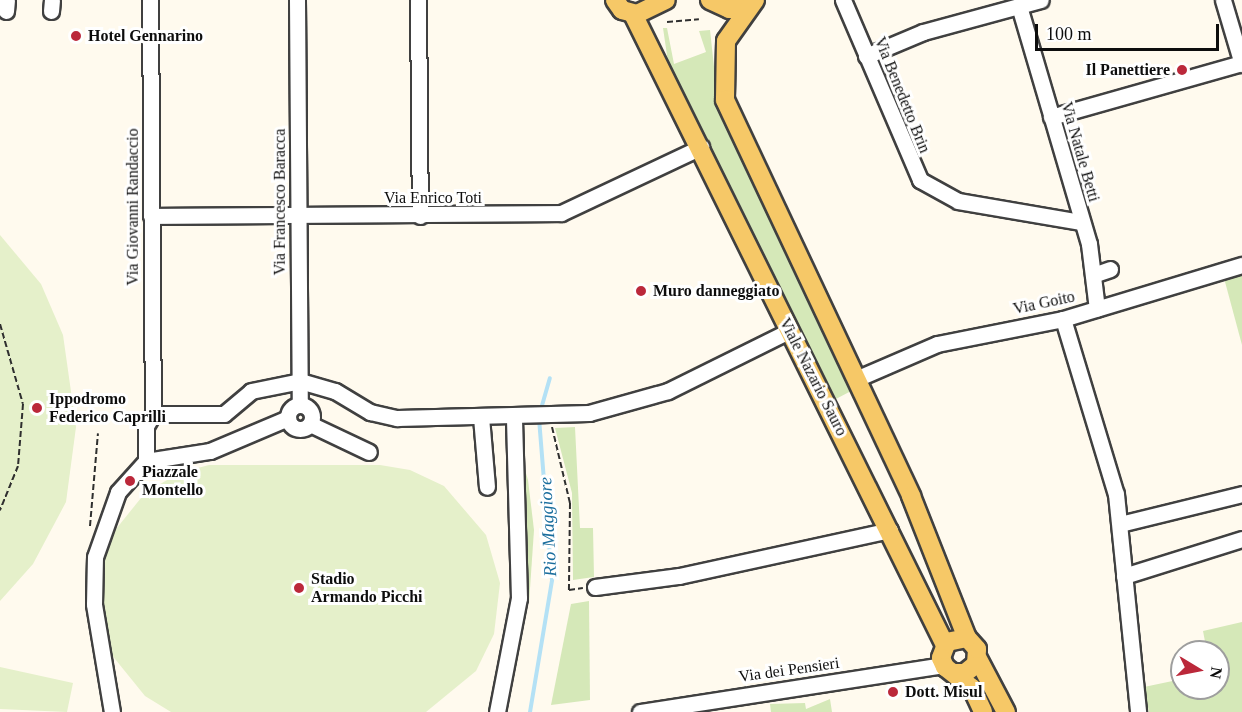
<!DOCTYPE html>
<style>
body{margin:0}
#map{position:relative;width:1242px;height:712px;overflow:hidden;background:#fffaee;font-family:Georgia,serif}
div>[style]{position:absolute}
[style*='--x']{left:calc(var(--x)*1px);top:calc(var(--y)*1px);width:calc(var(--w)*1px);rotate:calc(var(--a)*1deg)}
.green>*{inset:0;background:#d5e8b8}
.pitch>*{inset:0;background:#e5f0ca}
.stream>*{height:4px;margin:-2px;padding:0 2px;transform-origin:2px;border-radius:2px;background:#b4e1f5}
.path>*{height:2px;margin-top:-1px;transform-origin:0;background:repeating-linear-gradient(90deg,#2f2f2f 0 6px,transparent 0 9px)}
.roads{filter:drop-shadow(2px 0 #404040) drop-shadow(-2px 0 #404040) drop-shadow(0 2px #404040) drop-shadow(0 -2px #404040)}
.minor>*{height:15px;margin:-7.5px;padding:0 7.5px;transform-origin:7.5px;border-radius:7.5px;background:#fff}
.minor>.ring{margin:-7.5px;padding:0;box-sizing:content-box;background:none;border:15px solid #fff;border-radius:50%}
.major>*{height:18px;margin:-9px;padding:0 9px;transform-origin:9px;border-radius:9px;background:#f6c867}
.dots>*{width:16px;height:16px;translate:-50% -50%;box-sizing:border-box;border:3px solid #fff;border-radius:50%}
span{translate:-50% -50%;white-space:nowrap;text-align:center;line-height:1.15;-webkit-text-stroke:6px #fff;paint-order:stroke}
.poi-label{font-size:16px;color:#0d0d0d;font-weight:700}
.left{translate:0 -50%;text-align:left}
.right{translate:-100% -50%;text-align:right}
.street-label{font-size:16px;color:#0d0d0d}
.water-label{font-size:18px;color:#196d9d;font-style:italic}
.north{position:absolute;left:1170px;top:640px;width:60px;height:60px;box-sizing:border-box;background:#fff;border:2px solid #9e9e9e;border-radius:50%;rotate:100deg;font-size:16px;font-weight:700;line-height:24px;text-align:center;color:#0d0d0d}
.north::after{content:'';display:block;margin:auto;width:21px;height:27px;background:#bb283a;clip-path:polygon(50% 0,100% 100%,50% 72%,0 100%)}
.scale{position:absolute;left:1035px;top:24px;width:184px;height:27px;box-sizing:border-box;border:3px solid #0d0d0d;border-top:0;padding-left:8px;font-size:18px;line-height:21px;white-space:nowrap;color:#0d0d0d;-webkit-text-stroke:4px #fff;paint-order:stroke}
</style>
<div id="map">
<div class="green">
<div style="clip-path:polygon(663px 28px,667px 28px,674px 64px,706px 52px,699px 31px,710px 30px,718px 103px,853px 390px,834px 400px,669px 69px)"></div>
<div style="clip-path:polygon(1242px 273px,1242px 345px,1224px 278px)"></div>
<div style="clip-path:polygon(575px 427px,580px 528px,593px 528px,594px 577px,573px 580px,572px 493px,555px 428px)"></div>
<div style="clip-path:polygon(520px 470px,525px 470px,528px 480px,534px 530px,529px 603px,524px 603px)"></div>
<div style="clip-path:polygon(589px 601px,590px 700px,551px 705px,571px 604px)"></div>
<div style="clip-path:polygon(1242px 622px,1242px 712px,1149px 712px,1144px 687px,1182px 679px,1182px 688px,1218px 688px,1218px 652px,1207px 652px,1203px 631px)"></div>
<div style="clip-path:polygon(830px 699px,832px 712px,771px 712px,770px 704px,805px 703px,806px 709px)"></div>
</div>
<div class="pitch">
<div style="clip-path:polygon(0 235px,41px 284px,63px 335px,76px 427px,66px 502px,33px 564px,0 601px)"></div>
<div style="clip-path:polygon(209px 465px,380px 465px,410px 470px,444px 486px,486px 535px,500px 583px,494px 634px,476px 671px,426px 712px,171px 712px,145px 696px,111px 654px,100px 620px,100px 570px,112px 534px,145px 493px,179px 473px)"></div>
<div style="clip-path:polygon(0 667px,73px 683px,67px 712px,0 709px)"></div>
</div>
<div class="stream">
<div style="--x:541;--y:409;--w:32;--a:-74"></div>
<div style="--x:530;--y:712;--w:134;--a:-80.5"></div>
<div style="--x:552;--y:580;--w:162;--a:-94.6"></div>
</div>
<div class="path">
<div style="--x:667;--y:22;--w:32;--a:-5"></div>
<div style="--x:0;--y:324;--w:83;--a:74"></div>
<div style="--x:23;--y:404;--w:62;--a:94.6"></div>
<div style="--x:18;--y:466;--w:48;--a:112.2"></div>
<div style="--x:552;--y:427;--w:78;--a:76.7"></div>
<div style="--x:570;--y:503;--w:87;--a:90.7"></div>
<div style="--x:569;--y:590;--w:14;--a:-8"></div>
<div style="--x:90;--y:526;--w:93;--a:-85.1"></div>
</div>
<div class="roads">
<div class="minor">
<div style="--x:150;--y:0;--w:414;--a:89.6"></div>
<div style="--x:297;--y:0;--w:404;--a:89.6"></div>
<div style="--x:418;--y:0;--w:216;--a:89.5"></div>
<div style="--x:843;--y:0;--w:196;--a:66.8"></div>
<div style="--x:920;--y:180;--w:43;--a:28.9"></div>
<div style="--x:958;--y:201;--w:125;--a:9.7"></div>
<div style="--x:1223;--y:0;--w:67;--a:73.5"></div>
<div style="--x:1019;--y:6;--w:248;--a:73.6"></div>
<div style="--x:1089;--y:244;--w:65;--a:83"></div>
<div style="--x:6;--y:11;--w:11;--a:-85"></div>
<div style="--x:51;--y:11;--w:11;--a:-85"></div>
<div style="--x:866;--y:56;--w:62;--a:-22.8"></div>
<div style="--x:923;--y:32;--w:122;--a:-15.2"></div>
<div style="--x:1051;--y:117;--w:198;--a:-15.8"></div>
<div style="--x:151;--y:216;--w:410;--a:-0.4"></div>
<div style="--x:561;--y:213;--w:155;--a:-25.2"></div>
<div style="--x:1093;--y:275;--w:18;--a:-19"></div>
<div style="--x:1063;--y:319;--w:183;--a:73.2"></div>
<div style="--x:1116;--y:494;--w:219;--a:84.2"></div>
<div style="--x:856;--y:379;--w:88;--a:-23.4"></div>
<div style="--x:937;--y:344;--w:128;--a:-11.2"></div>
<div style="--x:1063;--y:319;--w:187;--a:-16.8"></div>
<div class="ring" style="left:288px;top:405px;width:9px;height:9px"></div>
<div style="--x:153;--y:414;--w:71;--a:0"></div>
<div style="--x:224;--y:414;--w:35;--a:-40"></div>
<div style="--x:251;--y:391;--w:50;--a:-11.5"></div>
<div style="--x:300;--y:381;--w:36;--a:16"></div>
<div style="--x:335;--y:391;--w:41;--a:31"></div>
<div style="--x:370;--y:412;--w:28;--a:13"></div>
<div style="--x:397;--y:418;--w:192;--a:-1.5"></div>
<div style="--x:589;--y:413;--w:82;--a:-15.6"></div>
<div style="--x:668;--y:391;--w:135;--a:-26.4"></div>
<div style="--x:481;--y:417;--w:70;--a:85.1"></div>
<div style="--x:310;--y:424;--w:65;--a:25.4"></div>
<div style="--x:146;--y:461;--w:65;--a:-8.9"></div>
<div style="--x:210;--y:451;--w:85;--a:-22.9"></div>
<div style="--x:1120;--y:524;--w:126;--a:-13.8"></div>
<div style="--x:1124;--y:576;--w:124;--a:-17.4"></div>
<div style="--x:595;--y:587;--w:85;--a:-7.5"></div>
<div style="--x:679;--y:576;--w:216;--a:-12.3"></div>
<div style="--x:112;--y:712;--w:109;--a:-99.5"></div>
<div style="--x:94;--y:604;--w:47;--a:-88.8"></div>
<div style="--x:95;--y:557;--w:69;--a:-70.5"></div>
<div style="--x:118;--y:492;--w:42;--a:-47.9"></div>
<div style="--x:146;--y:461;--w:35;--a:-90"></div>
<div style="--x:146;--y:426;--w:14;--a:-60"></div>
<div style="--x:497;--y:712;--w:116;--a:-79.1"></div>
<div style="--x:519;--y:598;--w:182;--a:-91.6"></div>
<div style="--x:640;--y:712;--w:308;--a:-8.8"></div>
</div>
<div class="major">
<div style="--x:615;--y:0;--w:12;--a:55"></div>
<div style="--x:622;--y:10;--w:16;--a:15"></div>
<div style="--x:637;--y:14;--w:32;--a:-26"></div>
<div style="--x:710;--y:0;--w:21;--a:25"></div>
<div style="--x:729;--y:9;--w:17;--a:0"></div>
<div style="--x:755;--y:0;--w:50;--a:125.3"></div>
<div style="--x:726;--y:41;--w:59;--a:91"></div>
<div style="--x:725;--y:100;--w:438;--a:64.8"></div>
<div style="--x:911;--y:496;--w:153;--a:68.5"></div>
<div style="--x:633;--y:14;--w:704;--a:63.69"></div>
<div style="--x:978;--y:659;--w:60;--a:62.2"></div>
<div style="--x:954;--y:673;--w:11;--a:0"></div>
<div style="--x:965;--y:673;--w:14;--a:-39"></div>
<div style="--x:976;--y:664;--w:15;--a:-86"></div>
<div style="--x:977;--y:649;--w:15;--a:-132"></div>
<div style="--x:967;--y:638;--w:20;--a:169"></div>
<div style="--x:947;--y:642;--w:17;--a:111"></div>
<div style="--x:941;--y:658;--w:10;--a:66"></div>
<div style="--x:945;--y:667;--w:34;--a:38"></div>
<div style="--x:972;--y:688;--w:26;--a:65"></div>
</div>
</div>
<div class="dots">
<div style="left:76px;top:36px;background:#bb283a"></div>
<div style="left:1182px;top:70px;background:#bb283a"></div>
<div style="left:641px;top:291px;background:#bb283a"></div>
<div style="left:37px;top:408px;background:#bb283a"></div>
<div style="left:130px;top:481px;background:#bb283a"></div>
<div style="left:299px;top:588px;background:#bb283a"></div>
<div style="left:893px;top:692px;background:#bb283a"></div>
</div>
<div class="poi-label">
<span class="left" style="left:88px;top:36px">Hotel Gennarino</span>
<span class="right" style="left:1170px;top:70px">Il Panettiere</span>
<span class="left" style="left:653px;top:291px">Muro danneggiato</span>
<span class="left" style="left:49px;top:408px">Ippodromo<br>Federico Caprilli</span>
<span class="left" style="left:142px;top:481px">Piazzale<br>Montello</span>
<span class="left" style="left:311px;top:588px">Stadio<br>Armando Picchi</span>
<span class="left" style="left:905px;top:692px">Dott. Misul</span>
</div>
<div class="street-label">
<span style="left:902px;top:95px;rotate:68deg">Via Benedetto Brin</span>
<span style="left:1080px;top:152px;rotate:74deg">Via Natale Betti</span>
<span style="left:433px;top:198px">Via Enrico Toti</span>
<span style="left:280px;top:202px;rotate:-90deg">Via Francesco Baracca</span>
<span style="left:133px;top:207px;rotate:-90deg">Via Giovanni Randaccio</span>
<span style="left:1044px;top:303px;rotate:-12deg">Via Goito</span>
<span style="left:813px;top:377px;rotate:63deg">Viale Nazario Sauro</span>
<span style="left:789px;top:670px;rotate:-8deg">Via dei Pensieri</span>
</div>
<div class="water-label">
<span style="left:548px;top:527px;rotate:-93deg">Rio Maggiore</span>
</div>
<div class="north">N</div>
<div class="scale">100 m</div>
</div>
